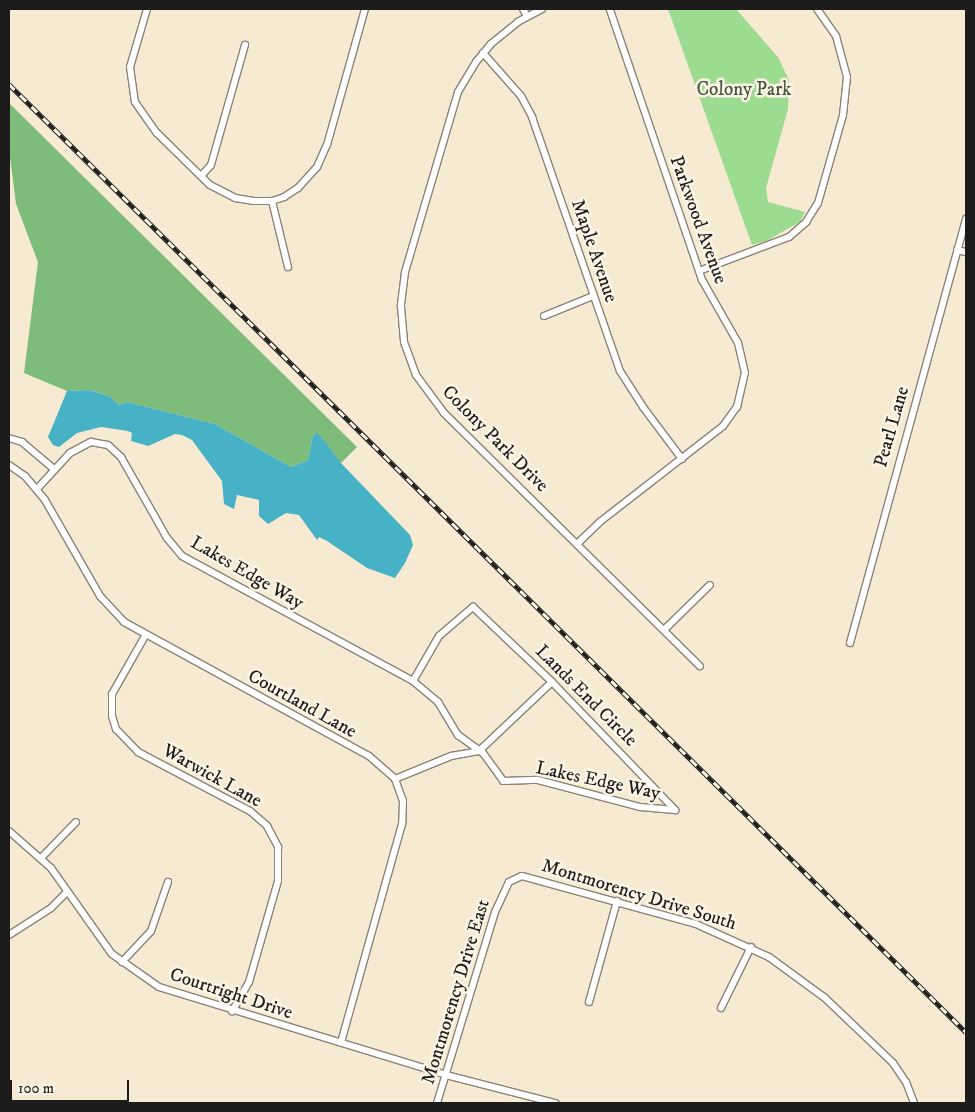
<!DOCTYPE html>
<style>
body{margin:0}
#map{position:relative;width:975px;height:1112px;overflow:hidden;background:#f7ead2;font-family:"IM FELL DW Pica",serif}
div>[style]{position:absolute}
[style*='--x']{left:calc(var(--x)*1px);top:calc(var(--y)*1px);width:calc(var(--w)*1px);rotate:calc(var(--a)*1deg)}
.green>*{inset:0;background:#9cdc91}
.forest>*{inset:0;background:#7dbc7b}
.water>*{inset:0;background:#47b1c6}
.roads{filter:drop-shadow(1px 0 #8a8377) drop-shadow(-1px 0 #8a8377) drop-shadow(0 1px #8a8377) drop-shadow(0 -1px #8a8377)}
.minor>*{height:6px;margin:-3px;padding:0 3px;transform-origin:3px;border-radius:3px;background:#fff}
.rail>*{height:4.5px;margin-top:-2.25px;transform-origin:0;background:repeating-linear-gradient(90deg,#fcf5e5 0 8px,#1c1c1c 0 16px);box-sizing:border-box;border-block:1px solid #1c1c1c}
span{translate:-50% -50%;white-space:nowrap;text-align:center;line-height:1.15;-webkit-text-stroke:5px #fcf5e5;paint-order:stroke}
.park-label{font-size:19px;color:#42563f}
.street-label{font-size:19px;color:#1c1c1c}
.frame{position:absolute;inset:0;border:10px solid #1c1c1c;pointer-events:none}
.scale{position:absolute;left:10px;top:1080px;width:119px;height:22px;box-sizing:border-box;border:2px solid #1c1c1c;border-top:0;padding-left:6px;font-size:15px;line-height:18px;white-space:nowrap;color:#1c1c1c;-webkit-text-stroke:4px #fcf5e5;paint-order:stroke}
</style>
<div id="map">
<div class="green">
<div style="clip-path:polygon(668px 9px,736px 9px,778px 57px,789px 80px,788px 109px,766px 188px,768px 202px,805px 212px,800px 222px,766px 241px,752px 245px)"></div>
</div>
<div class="forest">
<div style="clip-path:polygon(9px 103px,357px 447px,341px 463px,317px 434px,313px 435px,308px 460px,291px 467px,215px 424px,127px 402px,119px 405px,109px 396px,89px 390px,67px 391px,24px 373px,38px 262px,16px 204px,9px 149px)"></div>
</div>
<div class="water">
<div style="clip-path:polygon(89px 390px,109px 396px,119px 405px,127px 402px,215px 424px,291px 467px,308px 460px,313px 435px,318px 433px,341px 463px,410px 535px,413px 545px,405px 563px,395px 578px,367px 568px,327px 541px,319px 537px,317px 540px,299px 515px,286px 513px,268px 524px,259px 516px,259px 500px,237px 495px,234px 509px,224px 504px,222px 481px,192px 440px,182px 435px,175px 434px,148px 446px,131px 441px,132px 433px,128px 431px,101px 427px,77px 433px,59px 447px,53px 445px,48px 437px,67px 391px)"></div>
</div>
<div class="roads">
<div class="minor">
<div style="--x:147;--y:9;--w:60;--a:106.3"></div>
<div style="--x:130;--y:67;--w:35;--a:82"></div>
<div style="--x:135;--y:102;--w:38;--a:55"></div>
<div style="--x:157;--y:133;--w:74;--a:44.5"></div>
<div style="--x:210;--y:185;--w:28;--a:27"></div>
<div style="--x:235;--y:198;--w:19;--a:9"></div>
<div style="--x:254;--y:201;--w:18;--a:0"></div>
<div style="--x:272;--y:201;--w:13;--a:-18"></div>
<div style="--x:284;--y:197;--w:17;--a:-33"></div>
<div style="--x:298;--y:188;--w:28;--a:-48"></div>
<div style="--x:317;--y:167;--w:24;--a:-66"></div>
<div style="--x:327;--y:145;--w:141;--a:-74.4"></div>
<div style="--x:523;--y:9;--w:8;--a:60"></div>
<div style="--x:542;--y:9;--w:27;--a:152"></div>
<div style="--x:518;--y:22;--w:35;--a:141"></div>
<div style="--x:491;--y:44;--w:23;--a:130"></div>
<div style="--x:476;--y:62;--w:35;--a:121"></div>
<div style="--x:458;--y:92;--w:188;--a:106.4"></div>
<div style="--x:405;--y:272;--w:35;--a:97"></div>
<div style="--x:401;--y:307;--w:35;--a:85"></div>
<div style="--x:404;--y:342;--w:35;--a:70"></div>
<div style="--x:416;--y:375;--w:47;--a:53.6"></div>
<div style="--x:444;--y:413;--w:360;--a:44.7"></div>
<div style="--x:483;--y:53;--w:57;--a:48.5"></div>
<div style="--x:521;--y:96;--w:24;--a:62"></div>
<div style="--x:532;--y:117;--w:269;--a:70.9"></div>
<div style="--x:620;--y:371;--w:43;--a:57.4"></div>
<div style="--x:643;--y:407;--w:65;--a:53.1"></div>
<div style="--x:202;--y:175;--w:13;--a:-48"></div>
<div style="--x:211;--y:165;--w:125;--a:-74.2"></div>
<div style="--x:272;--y:201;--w:68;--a:76.4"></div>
<div style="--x:957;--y:250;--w:9;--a:13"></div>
<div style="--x:699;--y:271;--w:96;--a:-20.7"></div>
<div style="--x:789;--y:237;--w:23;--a:-41"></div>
<div style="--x:806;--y:222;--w:22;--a:-58"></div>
<div style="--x:818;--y:203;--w:91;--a:-74.1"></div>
<div style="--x:843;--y:115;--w:38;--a:-84"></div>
<div style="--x:847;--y:77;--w:42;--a:-105"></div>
<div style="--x:836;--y:36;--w:33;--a:-125"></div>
<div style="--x:544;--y:316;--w:53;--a:-22.2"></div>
<div style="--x:9;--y:438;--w:14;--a:17"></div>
<div style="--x:22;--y:442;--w:42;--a:40.2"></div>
<div style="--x:9;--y:465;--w:19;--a:35"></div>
<div style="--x:25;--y:476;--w:31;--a:50"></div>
<div style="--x:45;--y:500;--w:111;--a:60.2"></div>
<div style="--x:100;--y:596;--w:35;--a:47"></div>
<div style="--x:124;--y:622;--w:279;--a:28.7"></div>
<div style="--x:369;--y:756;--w:35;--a:41"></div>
<div style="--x:395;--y:779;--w:23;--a:70"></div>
<div style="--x:403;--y:801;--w:23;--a:92"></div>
<div style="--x:402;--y:824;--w:227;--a:105.6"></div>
<div style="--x:37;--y:489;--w:49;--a:-47.5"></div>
<div style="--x:70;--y:453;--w:24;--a:-28"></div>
<div style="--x:91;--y:442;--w:17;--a:10"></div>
<div style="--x:108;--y:445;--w:18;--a:43"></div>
<div style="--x:121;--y:457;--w:93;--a:60.4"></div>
<div style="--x:167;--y:538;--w:23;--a:50"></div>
<div style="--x:182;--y:556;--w:263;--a:28.4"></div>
<div style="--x:413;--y:681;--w:33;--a:40"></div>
<div style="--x:438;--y:702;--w:39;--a:59"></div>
<div style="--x:458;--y:735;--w:31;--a:36"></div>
<div style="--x:483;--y:753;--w:34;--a:54"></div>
<div style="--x:503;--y:781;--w:35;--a:-2"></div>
<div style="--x:538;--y:780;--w:106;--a:14.8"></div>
<div style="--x:640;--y:807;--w:35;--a:5"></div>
<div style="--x:577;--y:544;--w:33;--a:-44"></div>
<div style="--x:601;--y:521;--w:155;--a:-37.9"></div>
<div style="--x:723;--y:426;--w:24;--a:-54"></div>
<div style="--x:737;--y:407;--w:35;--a:-77"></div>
<div style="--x:745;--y:373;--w:31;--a:-103"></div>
<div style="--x:738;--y:343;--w:73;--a:-119.7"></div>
<div style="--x:702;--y:280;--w:286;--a:-108.8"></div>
<div style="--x:664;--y:630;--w:64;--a:-44.4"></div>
<div style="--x:145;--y:636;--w:67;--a:119.6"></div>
<div style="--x:112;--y:694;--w:22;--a:90"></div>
<div style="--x:112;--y:716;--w:14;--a:73"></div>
<div style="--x:116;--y:729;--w:32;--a:46"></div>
<div style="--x:138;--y:752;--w:127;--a:27.8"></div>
<div style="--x:250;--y:811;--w:23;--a:41"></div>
<div style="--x:267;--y:826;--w:24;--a:62"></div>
<div style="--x:278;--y:847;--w:34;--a:90"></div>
<div style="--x:278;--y:881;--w:105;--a:106"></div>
<div style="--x:249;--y:982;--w:34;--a:120"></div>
<div style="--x:850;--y:643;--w:440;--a:-74.7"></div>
<div style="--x:413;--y:681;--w:52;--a:-60"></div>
<div style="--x:439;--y:636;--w:45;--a:-40.5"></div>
<div style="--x:473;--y:607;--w:109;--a:43.5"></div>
<div style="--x:552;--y:682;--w:178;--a:46.1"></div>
<div style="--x:395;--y:779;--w:61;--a:-22.3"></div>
<div style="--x:451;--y:756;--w:28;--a:-10"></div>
<div style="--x:479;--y:751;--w:100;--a:-43.4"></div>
<div style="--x:9;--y:831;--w:56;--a:41.4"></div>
<div style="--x:51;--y:868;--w:105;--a:54.7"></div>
<div style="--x:112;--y:954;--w:57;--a:35.1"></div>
<div style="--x:159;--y:987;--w:300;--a:17"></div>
<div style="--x:446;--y:1075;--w:113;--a:14.4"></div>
<div style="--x:41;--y:858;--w:50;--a:-45.8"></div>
<div style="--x:9;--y:935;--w:50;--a:-32.7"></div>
<div style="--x:51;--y:908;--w:23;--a:-45"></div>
<div style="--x:122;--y:962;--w:42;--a:-46.9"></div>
<div style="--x:151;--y:931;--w:52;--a:-70.9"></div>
<div style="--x:589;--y:1002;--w:105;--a:-74.5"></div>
<div style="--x:721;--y:1008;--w:68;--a:-63.8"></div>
<div style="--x:437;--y:1103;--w:200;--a:-73.1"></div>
<div style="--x:495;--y:912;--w:33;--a:-65"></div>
<div style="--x:509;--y:882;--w:14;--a:-25"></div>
<div style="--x:522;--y:876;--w:180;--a:15.4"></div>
<div style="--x:696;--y:924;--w:80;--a:24.3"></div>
<div style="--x:769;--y:957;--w:69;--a:36.2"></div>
<div style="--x:825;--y:998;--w:94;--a:43.7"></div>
<div style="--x:893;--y:1063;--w:23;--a:56"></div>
<div style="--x:906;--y:1082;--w:22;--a:69"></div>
</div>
</div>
<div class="rail">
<div style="--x:9;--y:84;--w:1347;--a:44.73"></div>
</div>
<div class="park-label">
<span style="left:744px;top:90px">Colony Park</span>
</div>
<div class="street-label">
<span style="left:698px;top:220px;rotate:70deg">Parkwood Avenue</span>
<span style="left:594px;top:251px;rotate:71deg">Maple Avenue</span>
<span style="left:892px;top:427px;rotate:-74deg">Pearl Lane</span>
<span style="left:495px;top:439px;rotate:45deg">Colony Park Drive</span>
<span style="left:247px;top:573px;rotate:30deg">Lakes Edge Way</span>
<span style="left:586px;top:696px;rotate:45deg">Lands End Circle</span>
<span style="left:302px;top:704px;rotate:29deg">Courtland Lane</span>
<span style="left:212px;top:776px;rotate:29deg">Warwick Lane</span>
<span style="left:598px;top:781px;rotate:12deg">Lakes Edge Way</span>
<span style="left:639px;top:895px;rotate:17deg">Montmorency Drive South</span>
<span style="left:456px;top:992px;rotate:-73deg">Montmorency Drive East</span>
<span style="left:231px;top:994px;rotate:18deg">Courtright Drive</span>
</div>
<div class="frame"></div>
<div class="scale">100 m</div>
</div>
